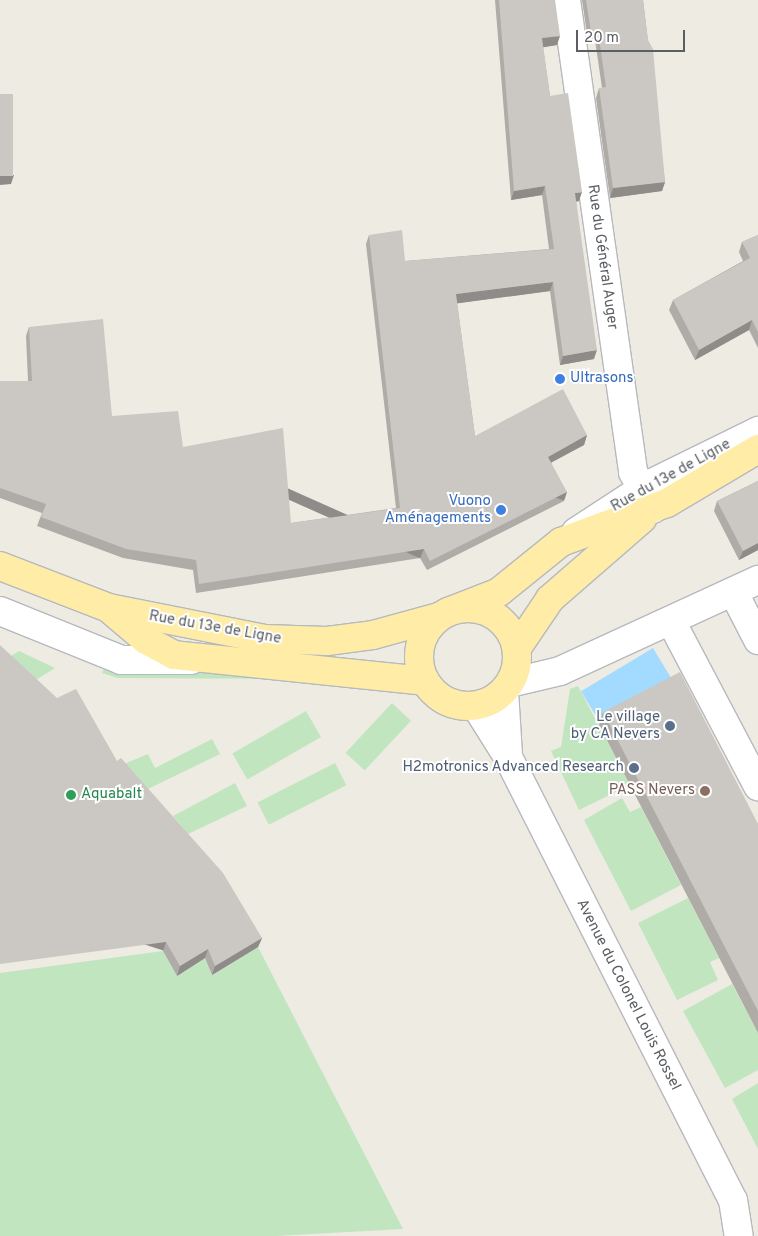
<!DOCTYPE html>
<meta charset="utf-8">
<style>
body{margin:0}
#map{position:relative;width:758px;height:1236px;overflow:hidden;background:#eeebe3;font-family:Overpass,sans-serif}
div>[style]{position:absolute}
[style*='--x']{left:calc(var(--x)*1px);top:calc(var(--y)*1px);width:calc(var(--w)*1px);rotate:calc(var(--a)*1deg)}
.green>*{inset:0;background:#c1e6bf;transform-origin:0 0}
.water>*{inset:0;background:#a2dbff;transform-origin:0 0}
.roads{filter:drop-shadow(1px 0 #b6b9bd) drop-shadow(-1px 0 #b6b9bd) drop-shadow(0 1px #b6b9bd) drop-shadow(0 -1px #b6b9bd)}
.minor>*{height:28px;margin:-14px;padding:0 14px;transform-origin:14px;border-radius:14px;background:#fff}
.major>*{height:28px;margin:-14px;padding:0 14px;transform-origin:14px;border-radius:14px;background:#ffeca7}
.major>.ring{margin:-14px;padding:0;box-sizing:content-box;background:none;border:28px solid #ffeca7;border-radius:50%}
.wall>*{inset:0;background:#afaba7}
.shaded-wall>*{inset:0;background:#8e8b88;transform-origin:0 0}
.building>*{inset:0;background:#cbc7c2;transform-origin:0 0}
.dots>*{width:14px;height:14px;translate:-50% -50%;box-sizing:border-box;border:2px solid #fff;border-radius:50%}
span{translate:-50% -50%;white-space:nowrap;text-align:center;line-height:1.15;-webkit-text-stroke:4px #fff;paint-order:stroke}
.street-label{font-size:15px;color:#5b5f64}
.shop-label{font-size:15px;color:#366cbe}
.left{translate:0 -50%;text-align:left}
.right{translate:-100% -50%;text-align:right}
.service-label{font-size:15px;color:#4e5e75}
.education-label{font-size:15px;color:#785e54}
.leisure-label{font-size:15px;color:#27864d}
.scale{position:absolute;left:576px;top:30px;width:109px;height:22px;box-sizing:border-box;border:2px solid #5b5f64;border-top:0;padding-left:6px;font-size:15px;line-height:18px;white-space:nowrap;color:#5b5f64;-webkit-text-stroke:4px #fff;paint-order:stroke}
</style>
<div id="map">
<div class="green">
<div style="clip-path:polygon(19px 651px,55px 668px,31px 683px,6px 659px)"></div>
<div style="clip-path:polygon(108px 660px,152px 672px,275px 672px,292px 679px,118px 678px,102px 673px)"></div>
<div style="clip-path:polygon(578px 686px,630px 785px,579px 810px,551px 751px,561px 747px,570px 689px)"></div>
<div style="left:392px;top:703px;width:26px;height:68px;rotate:43deg"></div>
<div style="left:306px;top:711px;width:30px;height:85px;rotate:60deg"></div>
<div style="clip-path:polygon(212px 739px,220px 754px,148px 789px,124px 764px,148px 754px,155px 768px)"></div>
<div style="left:335px;top:763px;width:25px;height:87px;rotate:63deg"></div>
<div style="clip-path:polygon(235px 783px,247px 806px,188px 834px,173px 816px)"></div>
<div style="clip-path:polygon(622px 798px,630px 812px,641px 807px,681px 885px,631px 911px,584px 820px)"></div>
<div style="clip-path:polygon(688px 898px,719px 958px,710px 962px,718px 980px,677px 1000px,638px 923px)"></div>
<div style="clip-path:polygon(258px 947px,403px 1229px,276px 1236px,0 1236px,0 973px,163px 951px,177px 976px,205px 958px,212px 975px)"></div>
<div style="clip-path:polygon(732px 984px,758px 1033px,758px 1070px,725px 1088px,683px 1011px)"></div>
<div style="clip-path:polygon(758px 1083px,758px 1149px,732px 1099px)"></div>
</div>
<div class="water">
<div style="left:653px;top:648px;width:43px;height:84px;rotate:59deg"></div>
</div>
<div class="roads">
<div class="minor">
<div style="--x:566;--y:0;--w:477;--a:81.9"></div>
<div style="--x:633;--y:472;--w:42;--a:61.6"></div>
<div style="--x:576;--y:532;--w:86;--a:-33.1"></div>
<div style="--x:648;--y:485;--w:123;--a:-26.1"></div>
<div style="--x:734;--y:593;--w:53;--a:62.9"></div>
<div style="--x:0;--y:611;--w:131;--a:22"></div>
<div style="--x:121;--y:660;--w:70;--a:0"></div>
<div style="--x:671;--y:621;--w:187;--a:62.2"></div>
<div style="--x:510;--y:683;--w:51;--a:-13.5"></div>
<div style="--x:560;--y:671;--w:218;--a:-24.7"></div>
<div style="--x:504;--y:691;--w:64;--a:86.4"></div>
<div style="--x:476;--y:706;--w:60;--a:57.9"></div>
<div style="--x:508;--y:757;--w:497;--a:63.1"></div>
<div style="--x:733;--y:1200;--w:36;--a:81"></div>
</div>
<div class="major">
<div style="--x:0;--y:566;--w:117;--a:21.1"></div>
<div style="--x:109;--y:608;--w:159;--a:11.2"></div>
<div style="--x:265;--y:639;--w:62;--a:1.8"></div>
<div style="--x:327;--y:641;--w:46;--a:-7.4"></div>
<div style="--x:373;--y:635;--w:68;--a:-15.3"></div>
<div class="ring" style="left:419px;top:608px;width:70px;height:70px"></div>
<div style="--x:112;--y:611;--w:45;--a:40.5"></div>
<div style="--x:146;--y:640;--w:32;--a:28"></div>
<div style="--x:174;--y:655;--w:252;--a:5.9"></div>
<div style="--x:448;--y:612;--w:55;--a:-21.4"></div>
<div style="--x:499;--y:592;--w:80;--a:-38.9"></div>
<div style="--x:561;--y:542;--w:113;--a:-20.2"></div>
<div style="--x:667;--y:503;--w:106;--a:-30.7"></div>
<div style="--x:517;--y:648;--w:59;--a:-56"></div>
<div style="--x:550;--y:599;--w:122;--a:-41"></div>
</div>
</div>
<div class="wall">
<div style="clip-path:polygon(495px 0,555px 0,557px 45px,543px 47px,550px 96px,579px 201px,576px 202px,594px 359px,560px 365px,550px 291px,457px 303px,475px 436px,587px 435px,584px 445px,551px 462px,564px 501px,427px 570px,420px 558px,196px 593px,193px 570px,123px 558px,37px 526px,42px 513px,0 498px,0 381px,28px 381px,26px 336px,29px 327px,112px 416px,183px 447px,291px 523px,396px 508px,366px 244px,369px 235px,405px 261px,549px 249px,542px 195px,511px 200px)"></div>
<div style="clip-path:polygon(582px 0,643px 0,665px 182px,662px 191px,610px 198px,596px 98px,599px 88px,602px 88px,595px 40px,588px 41px)"></div>
<div style="clip-path:polygon(758px 235px,758px 348px,749px 330px,695px 360px,669px 310px,673px 300px,743px 261px,739px 252px,742px 242px)"></div>
<div style="clip-path:polygon(758px 481px,758px 550px,739px 560px,714px 511px,717px 501px)"></div>
<div style="clip-path:polygon(603px 712px,758px 824px,758px 1033px,599px 725px)"></div>
<div style="clip-path:polygon(117px 761px,262px 938px,258px 947px,212px 975px,205px 958px,177px 976px,163px 951px)"></div>
</div>
<div class="shaded-wall">
<div style="clip-path:polygon(598px 31px,595px 40px,588px 41px,591px 32px)"></div>
<div style="clip-path:polygon(560px 36px,557px 45px,539px 48px,542px 38px)"></div>
<div style="clip-path:polygon(14px 175px,11px 184px,0 185px,0 176px)"></div>
<div style="clip-path:polygon(665px 182px,662px 191px,610px 198px,613px 188px)"></div>
<div style="clip-path:polygon(545px 186px,542px 195px,511px 200px,514px 191px)"></div>
<div style="clip-path:polygon(582px 192px,579px 201px,572px 202px,575px 193px)"></div>
<div style="clip-path:polygon(553px 282px,550px 291px,453px 304px,456px 294px)"></div>
<div style="clip-path:polygon(752px 320px,749px 330px,695px 360px,699px 350px)"></div>
<div style="clip-path:polygon(597px 350px,594px 359px,560px 365px,563px 356px)"></div>
<div style="clip-path:polygon(587px 435px,584px 445px,545px 466px,548px 457px)"></div>
<div style="left:567px;top:492px;width:9px;height:153px;rotate:108deg"></div>
<div style="clip-path:polygon(758px 543px,758px 550px,739px 560px,743px 551px)"></div>
<div style="left:424px;top:549px;width:10px;height:228px;rotate:114deg"></div>
<div style="clip-path:polygon(262px 938px,258px 947px,212px 975px,215px 966px)"></div>
<div style="left:166px;top:942px;width:9px;height:167px;rotate:108deg"></div>
<div style="clip-path:polygon(208px 949px,205px 958px,177px 976px,180px 966px)"></div>
</div>
<div class="building">
<div style="clip-path:polygon(499px 0,555px 0,560px 36px,542px 38px,550px 96px,568px 93px,582px 192px,575px 193px,597px 350px,563px 356px,553px 282px,456px 294px,475px 436px,563px 389px,587px 435px,548px 457px,567px 492px,430px 561px,424px 549px,199px 584px,196px 560px,126px 549px,41px 517px,46px 504px,0 488px,0 381px,32px 381px,29px 327px,103px 319px,112px 416px,178px 411px,183px 447px,283px 428px,291px 523px,400px 508px,369px 235px,402px 230px,405px 261px,554px 249px,545px 186px,514px 191px)"></div>
<div style="clip-path:polygon(586px 0,643px 0,648px 40px,653px 49px,665px 182px,613px 188px,599px 88px,606px 87px,598px 31px,591px 32px)"></div>
<div style="left:0;top:94px;width:13px;height:82px"></div>
<div style="clip-path:polygon(758px 235px,758px 332px,752px 320px,699px 350px,673px 300px,750px 258px,742px 242px)"></div>
<div style="clip-path:polygon(758px 481px,758px 543px,743px 551px,717px 501px)"></div>
<div style="clip-path:polygon(0 645px,57px 698px,76px 689px,117px 761px,121px 758px,223px 873px,262px 938px,215px 966px,208px 949px,180px 966px,166px 942px,0 964px)"></div>
<div style="clip-path:polygon(680px 672px,758px 824px,758px 1011px,603px 712px)"></div>
</div>
<div class="dots">
<div style="left:560px;top:379px;background:#3f7fe0"></div>
<div style="left:501px;top:510px;background:#3f7fe0"></div>
<div style="left:670px;top:726px;background:#5c6f8a"></div>
<div style="left:634px;top:768px;background:#5c6f8a"></div>
<div style="left:705px;top:791px;background:#8d6e63"></div>
<div style="left:71px;top:795px;background:#2e9e5b"></div>
</div>
<div class="street-label">
<span style="left:602px;top:257px;rotate:82deg">Rue du Général Auger</span>
<span style="left:671px;top:476px;rotate:-29deg">Rue du 13e de Ligne</span>
<span style="left:215px;top:628px;rotate:10deg">Rue du 13e de Ligne</span>
<span style="left:628px;top:995px;rotate:63deg">Avenue du Colonel Louis Rossel</span>
</div>
<div class="shop-label">
<span class="left" style="left:570px;top:379px">Ultrasons</span>
<span class="right" style="left:491px;top:510px">Vuono<br>Aménagements</span>
</div>
<div class="service-label">
<span class="right" style="left:660px;top:726px">Le village<br>by CA Nevers</span>
<span class="right" style="left:624px;top:768px">H2motronics Advanced Research</span>
</div>
<div class="education-label">
<span class="right" style="left:695px;top:791px">PASS Nevers</span>
</div>
<div class="leisure-label">
<span class="left" style="left:81px;top:795px">Aquabalt</span>
</div>
<div class="scale">20 m</div>
</div>
